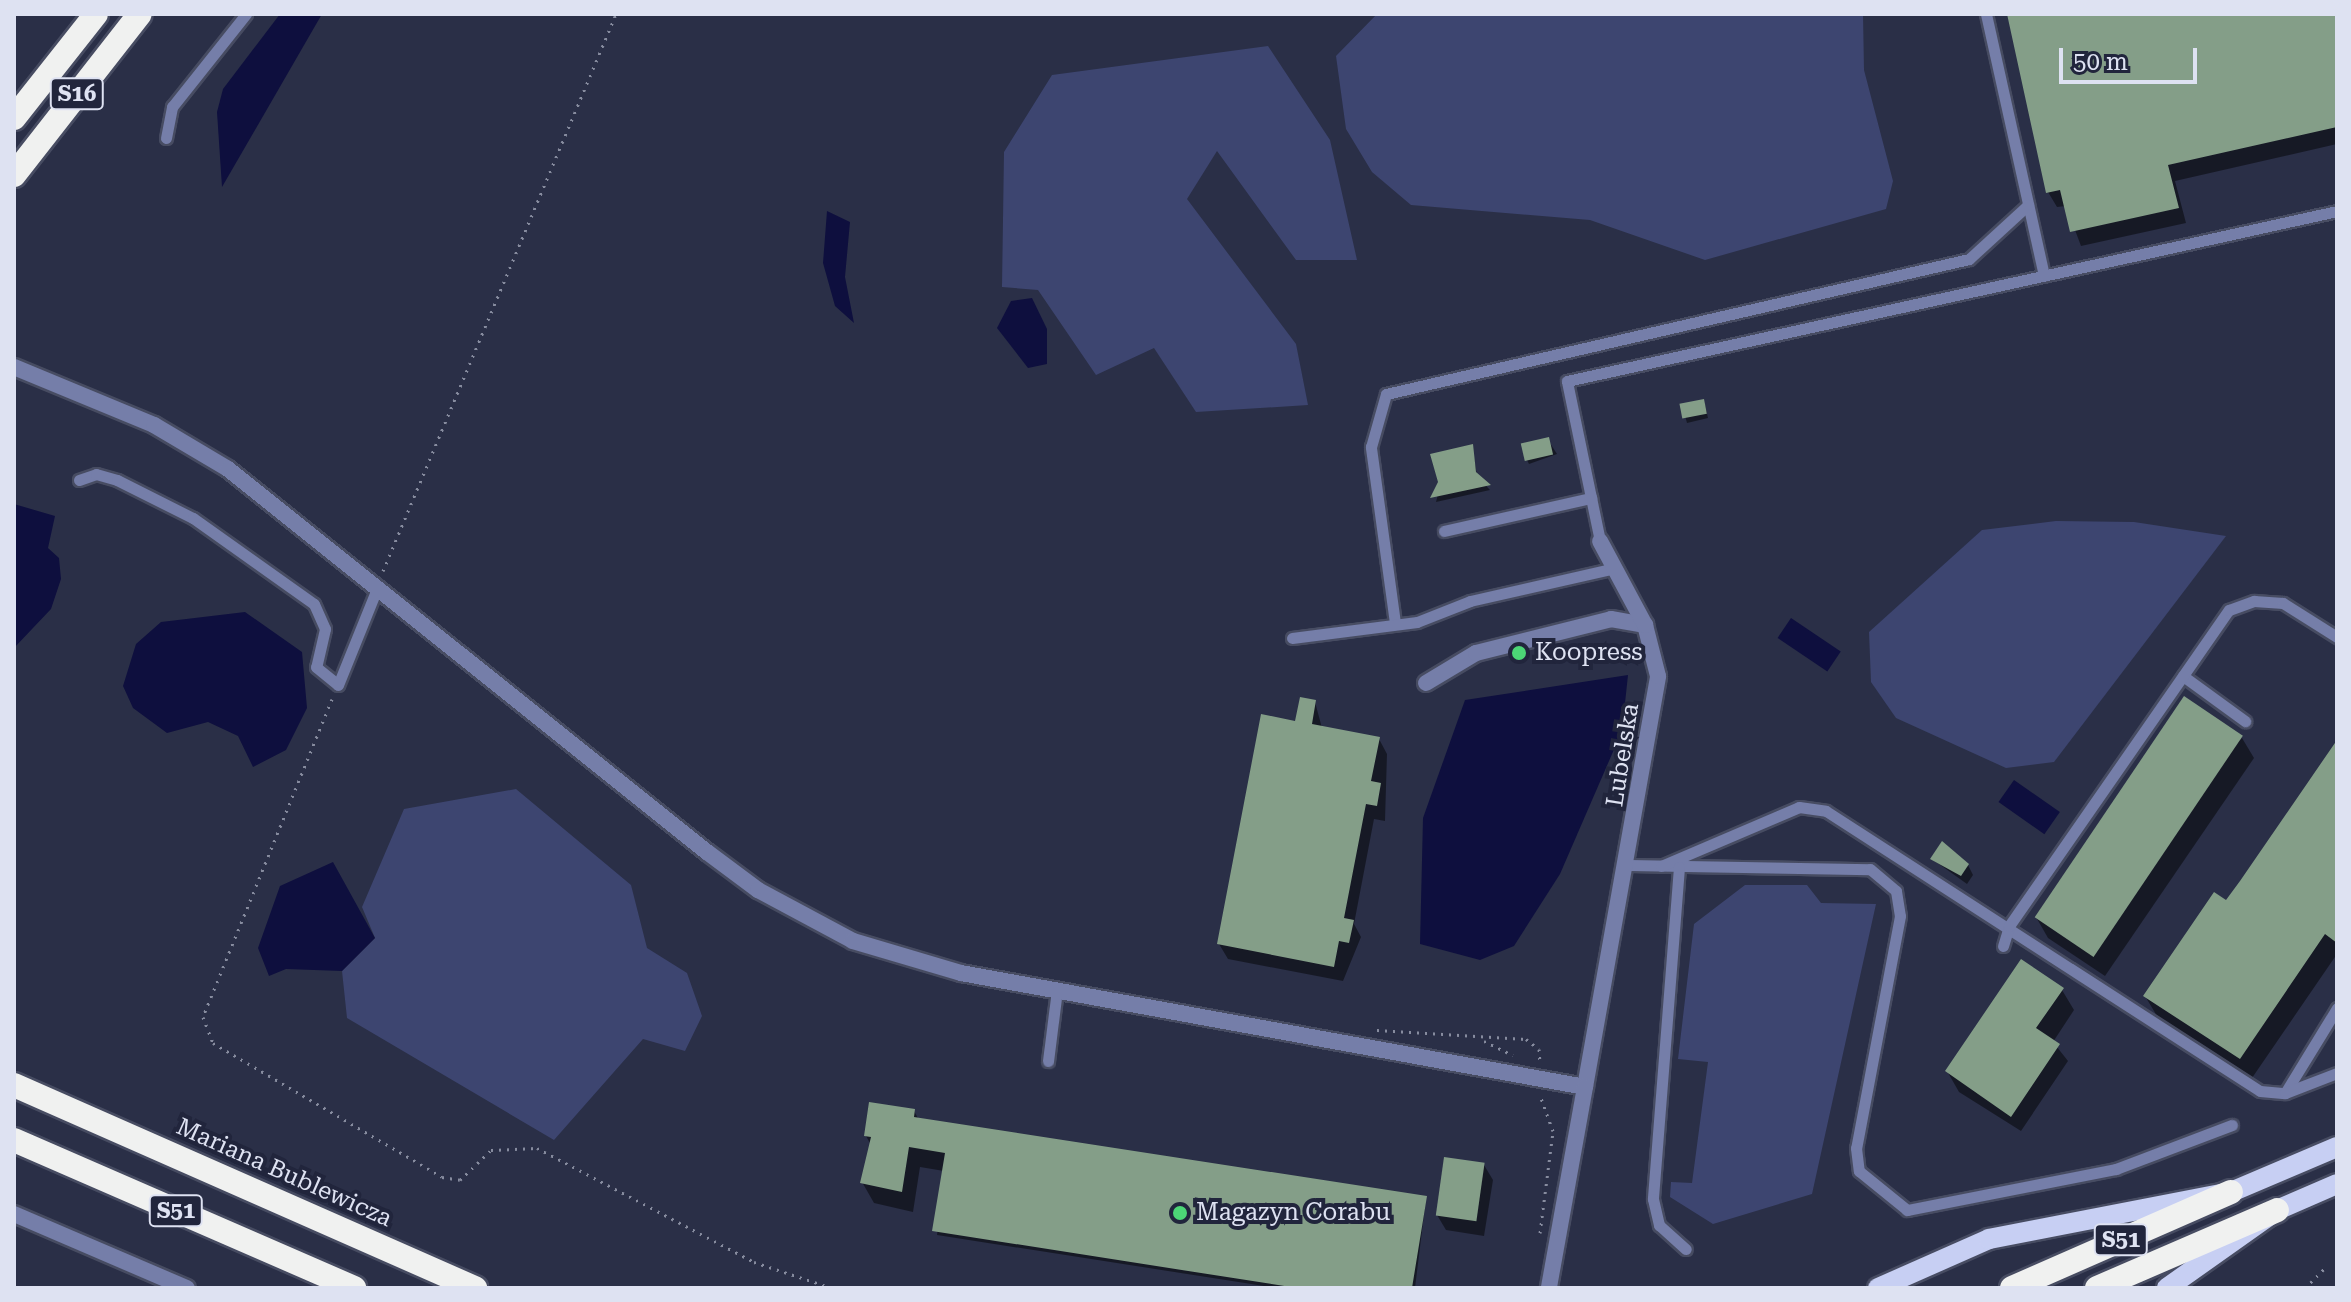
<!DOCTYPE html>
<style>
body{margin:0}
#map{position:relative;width:2351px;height:1302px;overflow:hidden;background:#2a2f47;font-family:"Roboto Serif",serif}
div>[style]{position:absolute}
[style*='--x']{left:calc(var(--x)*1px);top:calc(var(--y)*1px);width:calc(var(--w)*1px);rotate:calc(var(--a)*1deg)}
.green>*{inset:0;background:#3d4570}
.water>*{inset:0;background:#0e0f3e;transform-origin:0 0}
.shadow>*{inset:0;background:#0007}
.building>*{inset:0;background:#849e88;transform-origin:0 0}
.path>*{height:3px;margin-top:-1.5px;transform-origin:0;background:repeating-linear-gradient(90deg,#878c9f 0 2px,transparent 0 8px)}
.roads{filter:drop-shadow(2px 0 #474c62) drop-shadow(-2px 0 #474c62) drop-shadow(0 2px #474c62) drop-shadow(0 -2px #474c62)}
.service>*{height:11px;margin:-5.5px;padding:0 5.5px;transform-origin:5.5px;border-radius:5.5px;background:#757ea9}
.minor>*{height:16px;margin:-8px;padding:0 8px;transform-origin:8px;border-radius:8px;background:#757ea9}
.tertiary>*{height:16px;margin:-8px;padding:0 8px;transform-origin:8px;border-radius:8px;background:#757ea9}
.primary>*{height:20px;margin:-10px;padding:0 10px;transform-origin:10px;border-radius:10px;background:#c7cff3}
.motorway>*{height:24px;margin:-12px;padding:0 12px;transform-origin:12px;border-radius:12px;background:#f0f1f0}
.dots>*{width:22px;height:22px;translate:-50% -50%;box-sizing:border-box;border:4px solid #21253c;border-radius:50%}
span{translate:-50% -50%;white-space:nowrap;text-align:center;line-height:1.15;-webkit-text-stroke:8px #21253c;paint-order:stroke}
.shield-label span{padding:2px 6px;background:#21253c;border:2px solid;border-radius:6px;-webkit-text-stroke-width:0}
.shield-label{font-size:22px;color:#dee2f2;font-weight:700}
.poi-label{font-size:24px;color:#dee2f2}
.left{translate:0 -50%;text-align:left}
.street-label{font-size:24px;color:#dee2f2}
.frame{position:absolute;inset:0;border:16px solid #dee2f2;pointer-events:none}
.scale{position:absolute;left:2059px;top:48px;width:138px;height:36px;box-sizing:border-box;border:4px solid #dee2f2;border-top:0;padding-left:10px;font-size:24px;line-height:28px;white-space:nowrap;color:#dee2f2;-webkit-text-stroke:6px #21253c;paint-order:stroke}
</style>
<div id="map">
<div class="green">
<div style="clip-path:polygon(1377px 14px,1863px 14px,1864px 70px,1893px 181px,1886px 209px,1705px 260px,1590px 220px,1411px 205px,1372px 172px,1346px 129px,1336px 56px)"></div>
<div style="clip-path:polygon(1268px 46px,1330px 140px,1357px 260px,1296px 260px,1217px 151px,1187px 199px,1296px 344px,1308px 405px,1196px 412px,1154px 348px,1096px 375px,1038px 290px,1002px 287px,1004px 152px,1052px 75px)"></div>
<div style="clip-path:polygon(2056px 521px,2134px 522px,2226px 536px,2054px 762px,2006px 768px,1896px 718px,1871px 682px,1869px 632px,1982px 530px)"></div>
<div style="clip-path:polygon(516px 789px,631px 885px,647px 948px,687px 973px,702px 1016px,685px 1051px,643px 1039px,554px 1140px,347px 1018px,342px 971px,375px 938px,362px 907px,404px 809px)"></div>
<div style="clip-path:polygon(1745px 885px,1807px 885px,1821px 903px,1876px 904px,1812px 1194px,1713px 1224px,1670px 1197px,1671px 1182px,1692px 1183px,1708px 1062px,1678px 1059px,1694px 924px)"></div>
</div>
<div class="water">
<div style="clip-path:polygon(280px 14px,322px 14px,222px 187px,217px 112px,223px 89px)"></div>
<div style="clip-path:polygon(827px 211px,850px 222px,845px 277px,854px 323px,835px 306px,823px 263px)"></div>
<div style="clip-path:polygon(1032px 298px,1047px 329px,1047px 364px,1028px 368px,997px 328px,1011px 301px)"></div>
<div style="clip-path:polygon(14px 504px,55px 516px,48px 548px,59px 558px,61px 579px,51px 609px,14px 648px)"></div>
<div style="clip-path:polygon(245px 612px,302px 652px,307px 708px,286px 750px,253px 767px,238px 736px,208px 722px,167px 733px,133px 708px,123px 686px,136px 644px,161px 622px)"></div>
<div style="left:1791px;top:618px;width:60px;height:24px;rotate:34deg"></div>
<div style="clip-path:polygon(1628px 675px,1622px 731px,1560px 874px,1514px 946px,1480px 960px,1420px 944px,1423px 818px,1465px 700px)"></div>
<div style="left:2014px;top:780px;width:56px;height:27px;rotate:35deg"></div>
<div style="clip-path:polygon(333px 862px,375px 938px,342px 971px,286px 969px,269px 976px,258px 948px,280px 886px)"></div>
</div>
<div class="shadow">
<div style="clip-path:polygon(2009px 14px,2337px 14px,2337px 144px,2175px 181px,2186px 223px,2081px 246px,2066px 206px,2057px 207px,2048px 192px)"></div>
<div style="clip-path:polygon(1682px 405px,1705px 405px,1708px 418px,1687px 423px)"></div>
<div style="clip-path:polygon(1548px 440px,1557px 454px,1529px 464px,1527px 460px)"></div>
<div style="clip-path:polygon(1472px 446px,1477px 476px,1490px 490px,1436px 502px,1441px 482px)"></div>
<div style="clip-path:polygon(1315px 702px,1322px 728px,1379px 739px,1387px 754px,1385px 821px,1374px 819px,1354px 924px,1361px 937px,1343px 981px,1228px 959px,1219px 944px)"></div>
<div style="clip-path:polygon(2242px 738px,2254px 758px,2105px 976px,2048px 938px,2036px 917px)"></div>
<div style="clip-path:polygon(2337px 743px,2337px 954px,2252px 1078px,2157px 1016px,2145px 996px,2226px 903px)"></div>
<div style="clip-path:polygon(1932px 859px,1968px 865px,1973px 875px,1967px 884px)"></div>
<div style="clip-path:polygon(2062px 990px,2074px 1010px,2053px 1042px,2068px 1061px,2021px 1131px,1959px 1092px,1947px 1071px)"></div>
<div style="clip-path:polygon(914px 1111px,919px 1120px,1426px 1198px,1415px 1288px,1277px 1288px,937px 1235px,944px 1171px,920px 1167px,913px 1212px,874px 1203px,862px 1182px,871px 1145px,866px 1136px)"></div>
<div style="clip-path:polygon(1484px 1165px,1493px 1180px,1484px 1236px,1446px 1230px,1437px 1215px)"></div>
</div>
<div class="building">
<div style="clip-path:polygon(2007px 14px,2337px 14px,2337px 127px,2168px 165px,2179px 208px,2070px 232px,2060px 190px,2046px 193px)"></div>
<div style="left:1704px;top:399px;width:15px;height:25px;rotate:79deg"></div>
<div style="left:1549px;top:437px;width:18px;height:29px;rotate:77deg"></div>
<div style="clip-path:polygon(1473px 444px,1476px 472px,1491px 485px,1430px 498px,1438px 482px,1430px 454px)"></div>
<div style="left:2184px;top:696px;width:71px;height:267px;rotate:34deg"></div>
<div style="clip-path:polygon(1300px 697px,1316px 700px,1312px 724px,1380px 737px,1371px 781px,1381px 783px,1377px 806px,1366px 804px,1344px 918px,1354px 920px,1349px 943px,1339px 941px,1334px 967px,1217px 944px,1261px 714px,1295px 721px)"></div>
<div style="clip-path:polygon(2337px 740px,2337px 943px,2325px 934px,2240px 1059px,2143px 996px,2214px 892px,2226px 900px,2240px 881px)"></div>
<div style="clip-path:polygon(1942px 841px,1969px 864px,1961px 876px,1930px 859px)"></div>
<div style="clip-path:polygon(2021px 959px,2064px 988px,2036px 1028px,2060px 1044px,2011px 1117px,1945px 1071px)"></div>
<div style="clip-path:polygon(869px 1102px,915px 1109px,914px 1117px,1427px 1196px,1412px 1288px,1297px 1288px,932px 1231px,945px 1153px,909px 1147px,902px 1192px,860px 1183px,871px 1137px,864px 1136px)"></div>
<div style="left:1444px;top:1157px;width:41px;height:59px;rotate:8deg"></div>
</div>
<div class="path">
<div style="--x:383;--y:571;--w:604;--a:-67.3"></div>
<div style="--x:332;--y:699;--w:343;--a:112.1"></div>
<div style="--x:203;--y:1017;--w:28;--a:69"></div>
<div style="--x:213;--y:1043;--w:265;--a:30.3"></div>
<div style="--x:442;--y:1177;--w:18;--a:9"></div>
<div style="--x:460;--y:1180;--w:43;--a:-44.1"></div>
<div style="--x:491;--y:1150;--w:46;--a:-2.5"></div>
<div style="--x:537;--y:1148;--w:245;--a:27.7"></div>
<div style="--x:754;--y:1262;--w:82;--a:18.4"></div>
<div style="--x:1377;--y:1030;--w:149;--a:3.5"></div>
<div style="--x:1526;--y:1039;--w:16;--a:38"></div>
<div style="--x:1539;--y:1049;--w:13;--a:86"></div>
<div style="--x:1484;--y:1041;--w:32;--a:26"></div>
<div style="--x:1540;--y:1233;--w:103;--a:-82.7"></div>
<div style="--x:1553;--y:1131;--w:35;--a:-110"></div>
<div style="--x:2305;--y:1288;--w:27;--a:-45"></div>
</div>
<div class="roads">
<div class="service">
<div style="--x:1986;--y:14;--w:268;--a:77.5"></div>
<div style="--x:166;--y:138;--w:32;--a:-79"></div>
<div style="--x:172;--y:107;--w:119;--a:-51.5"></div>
<div style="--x:79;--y:480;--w:18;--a:-19"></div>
<div style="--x:96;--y:474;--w:22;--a:16"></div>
<div style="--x:117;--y:480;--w:85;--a:26.6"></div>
<div style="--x:193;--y:518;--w:148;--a:35.4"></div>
<div style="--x:314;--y:604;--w:27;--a:66"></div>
<div style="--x:325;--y:629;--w:39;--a:103"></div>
<div style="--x:316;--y:667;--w:28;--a:39"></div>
<div style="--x:338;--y:685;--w:107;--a:-68"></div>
<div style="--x:1444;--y:531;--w:151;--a:-12.7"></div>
<div style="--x:1600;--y:541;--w:163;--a:-101.7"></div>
<div style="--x:1567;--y:381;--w:789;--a:-12.45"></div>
<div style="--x:1395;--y:623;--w:178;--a:-97.8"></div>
<div style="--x:1371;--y:447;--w:55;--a:-74.2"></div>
<div style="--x:1386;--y:394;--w:598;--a:-13.04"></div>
<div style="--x:1969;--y:259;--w:80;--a:-42.5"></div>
<div style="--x:1292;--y:638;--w:126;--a:-7.3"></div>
<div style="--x:1417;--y:622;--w:57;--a:-21.6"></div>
<div style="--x:1470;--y:601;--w:145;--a:-12.8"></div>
<div style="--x:2183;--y:676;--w:77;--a:36"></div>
<div style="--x:1629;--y:865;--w:241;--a:1"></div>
<div style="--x:1870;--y:869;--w:34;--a:40"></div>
<div style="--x:1896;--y:891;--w:25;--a:81"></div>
<div style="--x:1900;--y:916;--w:236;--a:100.7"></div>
<div style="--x:1856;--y:1148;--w:23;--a:83"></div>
<div style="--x:1859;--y:1171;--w:62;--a:39.1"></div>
<div style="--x:1907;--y:1210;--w:213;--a:-11.1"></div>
<div style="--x:2116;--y:1169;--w:124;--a:-20.8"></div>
<div style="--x:1661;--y:866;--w:150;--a:-23.1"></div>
<div style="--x:1799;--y:807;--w:27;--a:8"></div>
<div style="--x:1826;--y:811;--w:516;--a:32.83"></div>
<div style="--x:2260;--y:1091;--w:25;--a:5"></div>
<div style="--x:2285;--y:1093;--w:100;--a:-58.5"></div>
<div style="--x:1679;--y:867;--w:333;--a:94.5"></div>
<div style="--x:1653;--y:1199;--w:27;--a:77"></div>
<div style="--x:1659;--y:1225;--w:36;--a:42"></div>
<div style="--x:2003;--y:946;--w:21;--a:-73"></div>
<div style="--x:2009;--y:926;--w:385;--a:-55.2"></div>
<div style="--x:2229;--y:610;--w:27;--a:-20"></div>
<div style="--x:2254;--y:601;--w:29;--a:4"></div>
<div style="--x:2283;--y:603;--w:64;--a:32.2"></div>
<div style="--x:1048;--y:1061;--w:72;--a:-82.8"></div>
<div style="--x:2285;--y:1093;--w:56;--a:-21"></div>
</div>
<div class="minor">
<div style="--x:1426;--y:683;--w:58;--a:-31"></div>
<div style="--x:1476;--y:653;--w:139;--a:-14.1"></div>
<div style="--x:1611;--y:619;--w:35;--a:10"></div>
<div style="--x:1585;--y:1087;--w:417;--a:-79.9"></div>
<div style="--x:1658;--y:676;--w:53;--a:-104.3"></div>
<div style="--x:1645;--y:625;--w:95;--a:-118.2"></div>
</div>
<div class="tertiary">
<div style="--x:14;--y:367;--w:152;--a:22.5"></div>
<div style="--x:154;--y:425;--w:86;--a:30.7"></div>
<div style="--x:228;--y:469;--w:613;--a:38.65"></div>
<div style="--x:707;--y:852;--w:64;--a:36.7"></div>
<div style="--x:758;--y:890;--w:108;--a:28.2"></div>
<div style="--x:853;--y:941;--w:113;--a:16.5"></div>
<div style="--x:961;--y:973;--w:634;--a:10.35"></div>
<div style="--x:1585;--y:1087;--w:204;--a:100.2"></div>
<div style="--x:14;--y:1214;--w:188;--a:23.2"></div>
</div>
<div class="primary">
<div style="--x:1878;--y:1288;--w:121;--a:-23.8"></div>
<div style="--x:1989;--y:1239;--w:247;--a:-11"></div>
<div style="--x:2231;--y:1192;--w:115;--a:-23"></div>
<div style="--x:2167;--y:1288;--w:135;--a:-35.3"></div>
<div style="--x:2277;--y:1210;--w:65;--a:-23.4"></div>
</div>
<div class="motorway">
<div style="--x:14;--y:118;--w:132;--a:-51.7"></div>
<div style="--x:14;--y:175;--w:204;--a:-52"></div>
<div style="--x:14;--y:1085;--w:504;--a:23.77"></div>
<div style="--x:14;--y:1140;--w:371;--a:23.5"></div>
<div style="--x:2012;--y:1288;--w:239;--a:-23.7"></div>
<div style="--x:2097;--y:1288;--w:196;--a:-23.4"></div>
</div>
</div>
<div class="dots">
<div style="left:1519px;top:653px;background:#4cd676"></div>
<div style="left:1180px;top:1213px;background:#4cd676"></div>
</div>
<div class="shield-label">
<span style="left:77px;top:94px">S16</span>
<span style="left:176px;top:1211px">S51</span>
<span style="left:2121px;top:1240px">S51</span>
</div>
<div class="poi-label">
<span class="left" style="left:1535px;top:653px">Koopress</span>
<span class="left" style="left:1196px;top:1213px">Magazyn Corabu</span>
</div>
<div class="street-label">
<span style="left:1623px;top:755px;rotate:-81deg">Lubelska</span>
<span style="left:284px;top:1173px;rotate:24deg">Mariana Bublewicza</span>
</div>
<div class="frame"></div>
<div class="scale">50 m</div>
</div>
